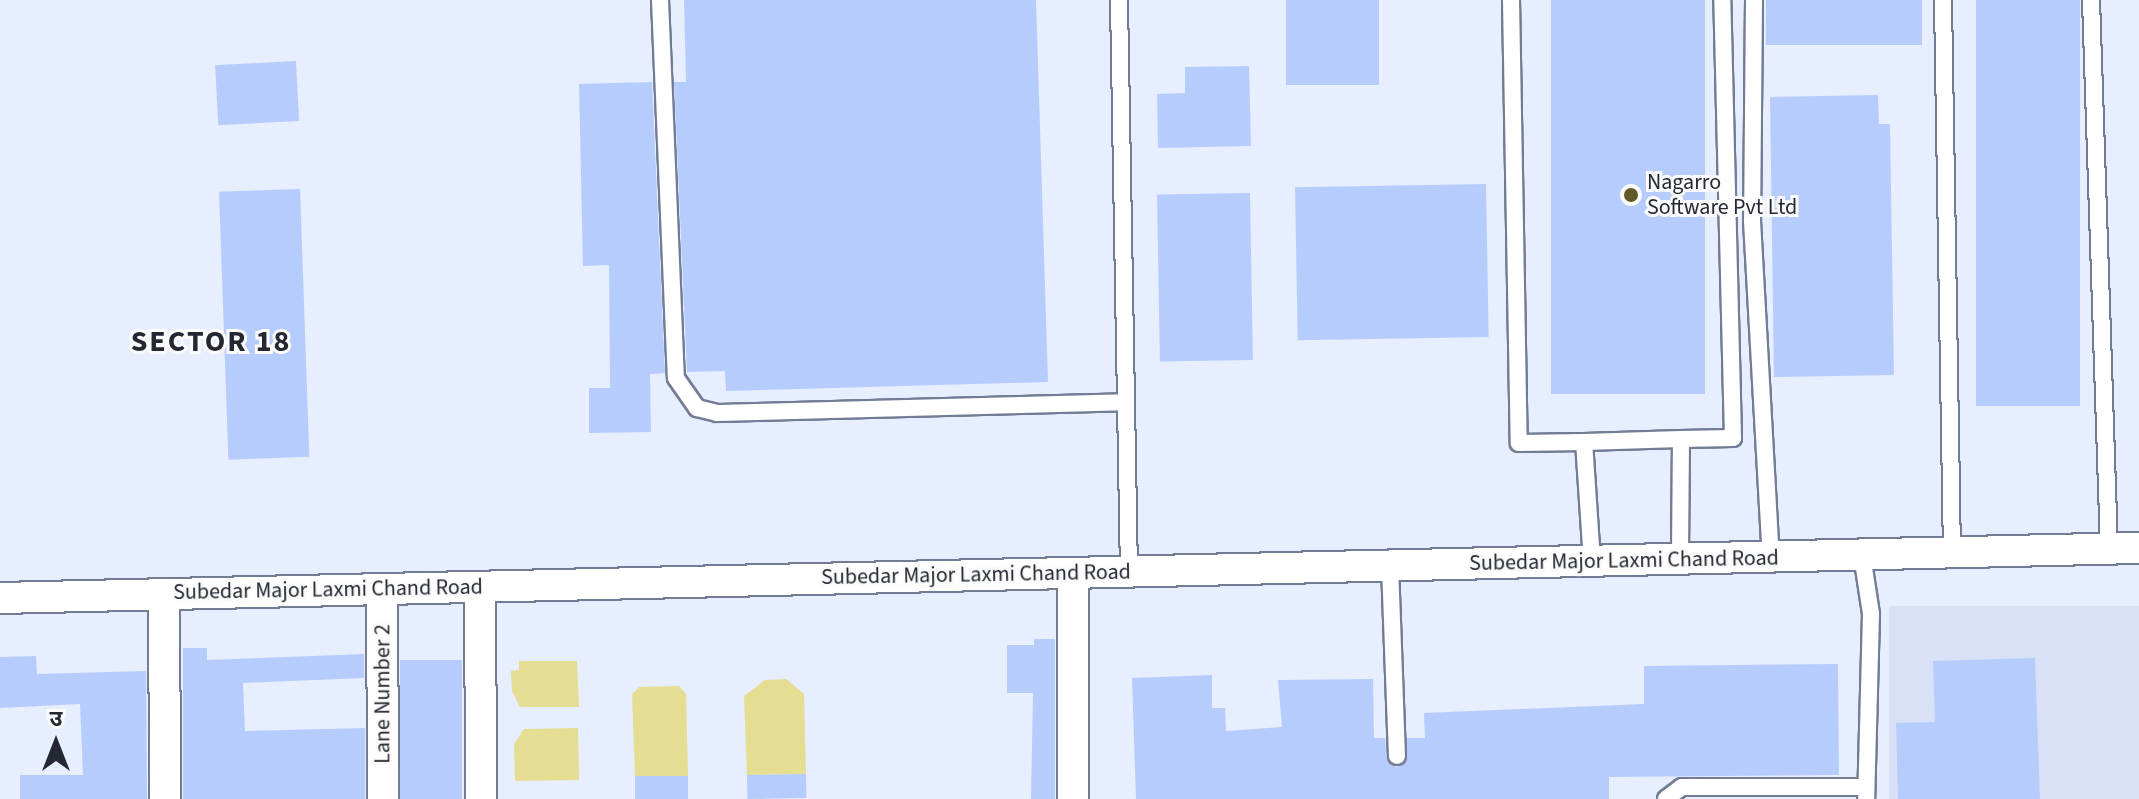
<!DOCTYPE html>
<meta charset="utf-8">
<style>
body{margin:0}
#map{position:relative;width:2139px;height:799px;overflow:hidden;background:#e7eeff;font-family:"Source Sans 3","Noto Sans Devanagari",sans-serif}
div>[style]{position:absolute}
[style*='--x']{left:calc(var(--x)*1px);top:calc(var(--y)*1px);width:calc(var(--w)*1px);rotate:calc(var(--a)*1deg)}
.built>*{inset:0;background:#d8e1f6;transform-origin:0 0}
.green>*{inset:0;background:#e5dd91}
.building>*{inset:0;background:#b6ccfd;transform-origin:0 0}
.roads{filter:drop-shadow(2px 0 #727d95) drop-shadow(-2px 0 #727d95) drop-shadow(0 2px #727d95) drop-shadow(0 -2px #727d95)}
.lane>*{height:16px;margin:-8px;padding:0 8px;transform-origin:8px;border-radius:8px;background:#fff}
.street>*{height:30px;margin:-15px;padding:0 15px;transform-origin:15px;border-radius:15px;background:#fff}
.dots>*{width:22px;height:22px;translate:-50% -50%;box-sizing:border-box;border:4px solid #fbfbfb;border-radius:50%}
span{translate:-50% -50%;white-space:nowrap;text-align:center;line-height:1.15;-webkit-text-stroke:6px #fbfbfb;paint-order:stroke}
.poi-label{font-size:22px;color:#242832}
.left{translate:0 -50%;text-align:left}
.street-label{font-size:22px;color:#242832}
.district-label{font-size:30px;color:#242832;font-weight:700;letter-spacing:2px}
.north{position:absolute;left:16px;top:703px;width:80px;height:80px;-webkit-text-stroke:6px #fbfbfb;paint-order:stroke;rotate:0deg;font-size:22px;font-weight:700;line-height:32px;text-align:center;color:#242832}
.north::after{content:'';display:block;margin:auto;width:28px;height:36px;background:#242832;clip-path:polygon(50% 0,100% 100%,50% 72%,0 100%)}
</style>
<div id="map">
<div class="built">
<div style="left:1889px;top:606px;width:250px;height:193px"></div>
</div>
<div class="green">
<div style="clip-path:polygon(519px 661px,577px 661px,579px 707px,520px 707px,512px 691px,511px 671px,519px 670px)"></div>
<div style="clip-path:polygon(786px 679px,804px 694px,806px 774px,747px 775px,744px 696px,765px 680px)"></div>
<div style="clip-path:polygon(679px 686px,686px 694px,688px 776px,635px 777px,632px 694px,639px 687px)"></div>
<div style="clip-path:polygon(578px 728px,579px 780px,515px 781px,514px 744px,524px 729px)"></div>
</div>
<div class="building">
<div style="clip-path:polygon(684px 0,1036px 0,1048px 382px,726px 391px,725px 371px,687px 372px,674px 82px,686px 82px)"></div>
<div style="left:1286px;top:0;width:93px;height:85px"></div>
<div style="left:1551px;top:0;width:154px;height:394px"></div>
<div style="left:1766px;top:0;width:156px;height:45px"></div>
<div style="left:1976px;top:0;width:104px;height:406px"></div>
<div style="left:296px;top:61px;width:60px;height:81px;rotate:87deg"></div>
<div style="clip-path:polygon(1249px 66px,1251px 146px,1158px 148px,1157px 94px,1185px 93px,1185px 67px)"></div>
<div style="clip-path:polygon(652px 82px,665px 373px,650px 374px,651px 432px,589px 433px,589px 388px,610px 388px,609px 265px,583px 266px,579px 84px)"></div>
<div style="clip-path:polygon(1878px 95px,1879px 124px,1890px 124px,1894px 375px,1774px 377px,1770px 97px)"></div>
<div style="left:1486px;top:184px;width:153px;height:191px;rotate:89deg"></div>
<div style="left:300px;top:189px;width:268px;height:81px;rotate:88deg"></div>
<div style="left:1250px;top:193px;width:167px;height:93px;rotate:89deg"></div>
<div style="clip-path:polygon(1034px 639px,1055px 639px,1055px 799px,1031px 799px,1033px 693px,1007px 693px,1007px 645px,1034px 645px)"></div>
<div style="clip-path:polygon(183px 648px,207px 648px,207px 660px,364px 654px,364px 678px,243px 683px,245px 731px,365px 728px,365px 799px,183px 799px)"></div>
<div style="clip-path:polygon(36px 656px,37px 674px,146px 671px,147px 799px,20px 799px,20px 775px,83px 775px,80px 704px,0 708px,0 657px)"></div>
<div style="clip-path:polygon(2035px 658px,2040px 799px,1898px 799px,1896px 723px,1935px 722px,1933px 661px)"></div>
<div style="left:462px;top:660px;width:139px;height:62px;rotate:90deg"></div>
<div style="clip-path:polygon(1838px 664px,1839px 775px,1609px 777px,1609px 799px,1136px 799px,1132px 678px,1212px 675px,1212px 708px,1225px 708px,1226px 731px,1282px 727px,1278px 680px,1373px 679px,1374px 738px,1385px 738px,1387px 761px,1397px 767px,1407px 760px,1407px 738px,1425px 738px,1424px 713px,1644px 704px,1644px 666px)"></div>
<div style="left:747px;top:775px;width:59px;height:24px;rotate:-1deg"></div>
<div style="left:688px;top:776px;width:23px;height:53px;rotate:90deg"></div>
</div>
<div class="roads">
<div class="lane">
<div style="--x:660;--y:0;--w:378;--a:87.6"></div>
<div style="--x:676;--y:378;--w:37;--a:55"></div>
<div style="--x:697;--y:408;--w:21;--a:14"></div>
<div style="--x:717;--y:413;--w:409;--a:-1.5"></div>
<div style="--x:1119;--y:0;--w:572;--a:89"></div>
<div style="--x:1511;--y:0;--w:443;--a:89"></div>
<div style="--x:1519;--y:443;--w:65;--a:-0.9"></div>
<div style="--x:1754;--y:0;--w:221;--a:90.5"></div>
<div style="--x:1752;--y:221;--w:337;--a:86.8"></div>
<div style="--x:1943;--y:0;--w:553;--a:89.07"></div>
<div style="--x:2091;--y:0;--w:548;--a:88.12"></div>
<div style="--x:1681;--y:439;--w:52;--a:-1.1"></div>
<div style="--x:1733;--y:438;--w:438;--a:-91.4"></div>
<div style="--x:1862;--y:555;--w:60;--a:81.3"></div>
<div style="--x:1871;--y:614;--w:185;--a:91.5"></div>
<div style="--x:1592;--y:562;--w:120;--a:-93.8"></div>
<div style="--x:1584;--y:442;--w:97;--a:-1.8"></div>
<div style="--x:1681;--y:439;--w:121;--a:90.5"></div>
<div style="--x:1390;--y:566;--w:190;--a:87.9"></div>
<div style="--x:1666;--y:799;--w:20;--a:-37"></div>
<div style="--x:1682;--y:787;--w:184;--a:0"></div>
</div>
<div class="street">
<div style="--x:1073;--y:573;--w:226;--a:90"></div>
<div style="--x:480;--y:587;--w:212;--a:89.7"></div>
<div style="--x:382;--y:589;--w:210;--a:89.7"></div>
<div style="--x:164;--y:594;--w:205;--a:89.7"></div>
<div style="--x:0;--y:598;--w:2140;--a:-1.34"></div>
</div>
</div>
<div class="dots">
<div style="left:1631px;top:195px;background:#605a27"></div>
</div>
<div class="poi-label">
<span class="left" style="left:1647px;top:195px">Nagarro<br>Software Pvt Ltd</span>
</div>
<div class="street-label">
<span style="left:1624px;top:561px;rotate:-1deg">Subedar Major Laxmi Chand Road</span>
<span style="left:976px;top:575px;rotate:-1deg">Subedar Major Laxmi Chand Road</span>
<span style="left:328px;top:590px;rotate:-1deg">Subedar Major Laxmi Chand Road</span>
<span style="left:383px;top:694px;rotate:-90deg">Lane Number 2</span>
</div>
<div class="district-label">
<span style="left:211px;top:342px">SECTOR 18</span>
</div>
<div class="north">उ</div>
</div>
